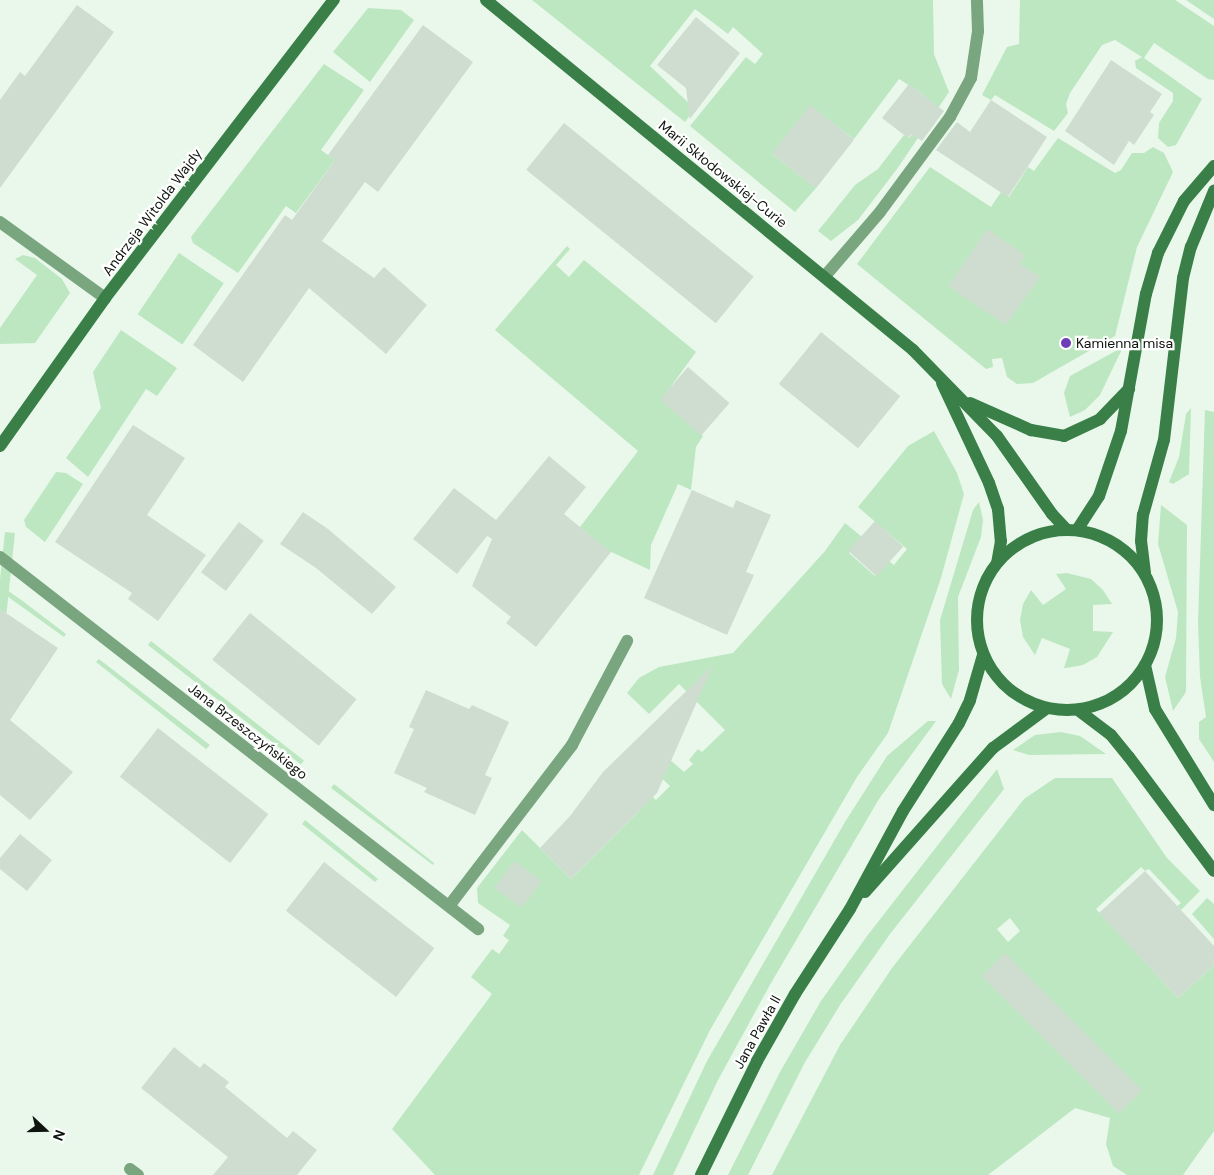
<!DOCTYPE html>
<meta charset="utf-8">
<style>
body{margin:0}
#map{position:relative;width:1214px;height:1175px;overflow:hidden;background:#e9f8eb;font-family:"DM Sans",sans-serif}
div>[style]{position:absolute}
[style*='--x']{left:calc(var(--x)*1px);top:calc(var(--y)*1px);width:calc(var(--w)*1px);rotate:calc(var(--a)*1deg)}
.green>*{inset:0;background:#bde7c1;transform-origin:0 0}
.building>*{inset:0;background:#cfddd0;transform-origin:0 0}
.lane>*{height:12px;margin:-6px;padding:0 6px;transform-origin:6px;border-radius:6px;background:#79a67f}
.street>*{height:12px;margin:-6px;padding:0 6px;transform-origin:6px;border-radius:6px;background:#79a67f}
.secondary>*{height:12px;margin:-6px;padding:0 6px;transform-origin:6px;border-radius:6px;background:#397f47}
.secondary>.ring{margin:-6px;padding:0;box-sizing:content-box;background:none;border:12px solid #397f47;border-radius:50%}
.dots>*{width:14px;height:14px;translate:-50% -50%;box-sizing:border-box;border:2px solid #fff;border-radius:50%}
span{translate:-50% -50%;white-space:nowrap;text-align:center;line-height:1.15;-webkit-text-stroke:4.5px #fff;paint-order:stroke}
.street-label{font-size:14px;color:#0f140f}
.poi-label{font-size:14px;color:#0f140f}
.left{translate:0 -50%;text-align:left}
.north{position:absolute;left:20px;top:1105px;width:50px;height:50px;-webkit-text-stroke:4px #fff;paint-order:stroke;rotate:111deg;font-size:14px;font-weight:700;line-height:20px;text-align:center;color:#0f140f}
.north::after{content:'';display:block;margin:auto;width:18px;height:22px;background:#0f140f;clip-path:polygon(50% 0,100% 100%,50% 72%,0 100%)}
</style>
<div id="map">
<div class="green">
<div style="clip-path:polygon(532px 0,933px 0,934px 54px,949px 92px,897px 169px,858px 220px,831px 241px,818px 231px,855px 185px,878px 169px,904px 135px,909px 138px,934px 104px,918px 91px,899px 79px,854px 139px,810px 106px,772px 154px,816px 188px,795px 212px,690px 126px,746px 57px,755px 64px,763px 54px,733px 27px,728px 34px,695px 9px,650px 66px,695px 109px,685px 122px)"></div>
<div style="clip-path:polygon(1020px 0,1175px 0,1214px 26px,1214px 80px,1208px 79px,1154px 43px,1144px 58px,1202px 99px,1176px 145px,1168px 147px,1158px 138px,1159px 123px,1173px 101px,1173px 93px,1136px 68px,1135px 61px,1142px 57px,1115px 40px,1102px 45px,1070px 93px,1066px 104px,1068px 113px,1054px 131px,995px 95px,991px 100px,982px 95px,1007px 47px,1019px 44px)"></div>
<div style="clip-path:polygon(1186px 0,1214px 0,1214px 19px)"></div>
<div style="clip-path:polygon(368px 8px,401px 10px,414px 20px,370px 82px,333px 52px)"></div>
<div style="clip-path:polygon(324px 64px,364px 90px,321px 150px,335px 160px,296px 213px,286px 206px,238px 273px,193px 243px,191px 237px)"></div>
<div style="clip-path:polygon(1058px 138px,1115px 173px,1121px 170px,1132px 153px,1144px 153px,1153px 147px,1164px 153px,1173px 172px,1137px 247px,1115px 336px,1033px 383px,1017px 384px,1007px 377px,1002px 358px,992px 359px,993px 367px,986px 369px,857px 264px,930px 167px,991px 207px,1001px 192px,1009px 197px,1028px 167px,1034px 171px)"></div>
<div style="clip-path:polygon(567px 246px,570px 249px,556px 265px,569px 277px,584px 260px,696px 352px,661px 400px,703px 436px,696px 447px,691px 490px,678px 484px,651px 545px,650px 570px,609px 551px,580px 527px,638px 451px,495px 330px)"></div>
<div style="left:179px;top:253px;width:54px;height:74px;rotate:34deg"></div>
<div style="clip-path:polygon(23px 255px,35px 258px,62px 279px,70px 293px,35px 343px,0 344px,0 328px,37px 275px,15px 259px)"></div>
<div style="clip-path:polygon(121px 330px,177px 368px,157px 396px,146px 389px,88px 477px,66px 458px,101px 408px,93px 372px)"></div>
<div style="clip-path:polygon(1123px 347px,1100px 395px,1085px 410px,1070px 417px,1064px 393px,1070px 376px)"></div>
<div style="clip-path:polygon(1191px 408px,1189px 474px,1173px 484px,1169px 482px,1179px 457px,1186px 414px)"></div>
<div style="clip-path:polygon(1205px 410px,1214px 412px,1214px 762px,1199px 739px,1199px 722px,1206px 717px,1200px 677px,1198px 623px)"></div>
<div style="clip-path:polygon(934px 431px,957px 473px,964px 494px,941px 578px,888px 733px,857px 777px,710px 1030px,639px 1175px,435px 1175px,392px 1129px,492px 994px,471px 977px,492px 949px,499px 954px,509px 940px,503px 936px,510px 925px,478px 903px,477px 888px,522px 830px,571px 879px,641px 809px,643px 787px,656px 800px,670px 786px,656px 773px,669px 759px,684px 772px,693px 764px,689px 760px,698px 749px,702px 752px,725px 730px,679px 684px,649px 714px,627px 693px,639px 678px,659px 667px,733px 653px,825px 551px,845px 523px,862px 537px,849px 553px,875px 576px,889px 561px,894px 565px,907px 549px,858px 507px,908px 446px)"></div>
<div style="clip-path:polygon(56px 472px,66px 473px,83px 484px,45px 542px,26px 527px,24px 520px)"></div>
<div style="clip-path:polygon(979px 502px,983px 520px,981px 537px,958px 597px,959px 670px,951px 699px,942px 684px,940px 620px,973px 510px)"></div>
<div style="clip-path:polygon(1161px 505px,1187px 525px,1186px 692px,1173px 711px,1165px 677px,1176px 638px,1178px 612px,1158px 544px)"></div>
<div style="left:5px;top:532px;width:10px;height:110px;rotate:6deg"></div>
<div style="clip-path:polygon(1067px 573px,1091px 579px,1103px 590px,1112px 604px,1093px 605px,1093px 631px,1113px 632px,1097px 657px,1083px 665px,1066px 668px,1064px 668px,1070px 649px,1042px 638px,1035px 655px,1023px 637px,1020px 620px,1023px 604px,1031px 590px,1043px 605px,1066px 589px,1056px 574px)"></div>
<div style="clip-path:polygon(0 585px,24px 602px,66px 634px,64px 637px,0 591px)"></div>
<div style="left:151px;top:641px;width:194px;height:5px;rotate:38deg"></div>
<div style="clip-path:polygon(99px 659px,210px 745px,206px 749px,96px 662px)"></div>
<div style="clip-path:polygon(928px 721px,936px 721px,879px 799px,771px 983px,718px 1080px,673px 1175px,653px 1175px,707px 1061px,845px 822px,887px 756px)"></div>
<div style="clip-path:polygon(1061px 732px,1080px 736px,1106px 754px,1029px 755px,1013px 750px,1035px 735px)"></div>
<div style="clip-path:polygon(997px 769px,1004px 789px,890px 934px,840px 1005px,804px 1064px,748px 1175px,728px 1175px,780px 1072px,821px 1001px,867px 936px)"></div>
<div style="clip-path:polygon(evenodd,1055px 778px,1112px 778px,1167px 858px,1200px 891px,1181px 910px,1177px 906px,1181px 903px,1149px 869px,1145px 871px,1141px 867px,1096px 909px,1178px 998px,1214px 965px,1214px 1131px,1183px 1175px,1127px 1175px,1113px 1166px,1106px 1144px,1110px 1118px,1075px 1108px,988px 1175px,772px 1175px,840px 1045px,892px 968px,1024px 799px,1055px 778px,1010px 918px,1020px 931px,1008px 942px,997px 929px,1010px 918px)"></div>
<div style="clip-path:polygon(334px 784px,434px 863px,433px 865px,331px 788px)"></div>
<div style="clip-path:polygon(305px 820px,378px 879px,375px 882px,302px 824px)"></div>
<div style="clip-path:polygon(1207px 898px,1214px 904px,1214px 939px,1192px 914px)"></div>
</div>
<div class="building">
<div style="clip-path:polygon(77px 5px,114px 32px,0 188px,0 100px,20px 72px,25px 76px)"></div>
<div style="clip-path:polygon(696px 17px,740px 53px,690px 119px,686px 88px,657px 65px)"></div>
<div style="clip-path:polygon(423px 25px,473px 62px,378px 192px,365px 182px,322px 241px,374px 278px,384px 267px,427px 305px,386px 354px,309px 288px,243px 382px,193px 345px,285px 215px,292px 220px,335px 160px,328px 155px)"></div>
<div style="clip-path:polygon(1111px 60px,1162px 94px,1150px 112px,1154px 115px,1134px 145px,1129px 141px,1114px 165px,1065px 131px)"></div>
<div style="clip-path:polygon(909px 84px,944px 111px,922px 141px,911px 134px,908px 138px,882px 118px)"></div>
<div style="clip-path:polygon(991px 100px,1047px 137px,1008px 197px,936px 150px,957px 122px,970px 132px)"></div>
<div style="left:810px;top:105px;width:56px;height:62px;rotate:38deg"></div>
<div style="left:564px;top:123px;width:244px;height:60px;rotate:39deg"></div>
<div style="clip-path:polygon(987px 229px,1025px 255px,1020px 264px,1040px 277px,1006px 325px,948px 286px)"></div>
<div style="left:821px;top:332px;width:102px;height:67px;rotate:39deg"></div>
<div style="left:688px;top:367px;width:55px;height:43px;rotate:41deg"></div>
<div style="clip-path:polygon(133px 425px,185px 458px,147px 515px,206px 555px,158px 621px,128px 599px,132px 593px,55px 542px)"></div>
<div style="clip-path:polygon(549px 456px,586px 487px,564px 514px,611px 552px,536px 647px,506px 623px,511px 617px,472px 586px,492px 539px,487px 536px,457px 574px,413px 539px,454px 488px,496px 520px)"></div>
<div style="clip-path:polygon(692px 490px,733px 508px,736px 500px,771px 515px,746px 572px,754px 575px,727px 635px,644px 598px)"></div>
<div style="clip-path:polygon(303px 512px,328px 529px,396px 587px,372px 614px,316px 568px,280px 544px)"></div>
<div style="left:875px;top:521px;width:38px;height:40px;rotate:42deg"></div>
<div style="left:239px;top:522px;width:31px;height:63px;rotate:37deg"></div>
<div style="clip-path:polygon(0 609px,58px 648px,10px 720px,73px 772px,30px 820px,0 795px)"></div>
<div style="left:250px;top:613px;width:137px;height:60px;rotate:39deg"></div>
<div style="clip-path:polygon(713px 665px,657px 793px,571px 879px,540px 848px,570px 816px,603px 772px)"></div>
<div style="clip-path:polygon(426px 690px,469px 709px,472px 705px,509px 722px,485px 775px,492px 778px,475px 815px,424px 792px,427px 788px,394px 773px,414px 729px,409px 727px)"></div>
<div style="left:158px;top:728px;width:140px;height:62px;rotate:38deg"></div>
<div style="clip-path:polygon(20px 834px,52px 860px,27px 891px,0 869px,0 858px)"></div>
<div style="left:514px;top:861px;width:34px;height:33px;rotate:36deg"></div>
<div style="left:324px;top:862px;width:140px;height:62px;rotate:38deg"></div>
<div style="clip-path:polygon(1145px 871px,1214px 946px,1214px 965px,1178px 998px,1099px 913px)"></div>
<div style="left:1005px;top:953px;width:194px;height:33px;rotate:45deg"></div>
<div style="clip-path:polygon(174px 1047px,200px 1068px,204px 1063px,229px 1082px,225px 1087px,287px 1138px,293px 1131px,317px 1150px,297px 1175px,213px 1175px,228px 1157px,141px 1088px)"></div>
</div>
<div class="lane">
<div style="--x:0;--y:222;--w:130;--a:35.9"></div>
</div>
<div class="street">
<div style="--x:825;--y:276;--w:84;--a:-49.3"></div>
<div style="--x:880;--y:212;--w:118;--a:-53.6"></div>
<div style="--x:950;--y:117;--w:44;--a:-61.7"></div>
<div style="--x:971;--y:78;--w:48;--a:-81.5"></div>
<div style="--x:978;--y:31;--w:31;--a:-92"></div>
<div style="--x:0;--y:557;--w:606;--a:37.89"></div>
<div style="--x:449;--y:906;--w:203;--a:-52.6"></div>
<div style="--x:572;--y:745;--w:118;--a:-62.1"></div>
<div style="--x:130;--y:1169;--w:10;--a:37"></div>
</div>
<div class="secondary">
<div style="--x:486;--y:0;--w:552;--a:39.34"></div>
<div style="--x:913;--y:350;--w:120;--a:45.7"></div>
<div style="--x:997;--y:436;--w:95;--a:54.8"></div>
<div style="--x:1052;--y:514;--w:22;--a:47"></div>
<div style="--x:942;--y:383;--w:110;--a:64.8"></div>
<div style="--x:989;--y:483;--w:28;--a:71"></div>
<div style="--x:998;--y:509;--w:32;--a:85"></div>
<div style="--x:1001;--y:541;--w:22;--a:100"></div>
<div style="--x:970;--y:403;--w:67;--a:23.9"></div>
<div style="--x:1031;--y:430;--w:34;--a:10"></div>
<div style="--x:1064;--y:436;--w:40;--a:-25"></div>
<div style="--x:1100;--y:419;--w:42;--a:-46"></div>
<div style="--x:0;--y:446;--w:181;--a:-54.6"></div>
<div style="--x:105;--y:298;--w:376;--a:-52.5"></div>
<div class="ring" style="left:977px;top:530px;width:168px;height:168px"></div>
<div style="--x:1077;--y:530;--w:40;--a:-57.1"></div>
<div style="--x:1099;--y:496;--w:69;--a:-71.3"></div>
<div style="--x:1121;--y:431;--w:139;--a:-79.7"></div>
<div style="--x:1146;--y:294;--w:43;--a:-73.7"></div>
<div style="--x:1158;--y:253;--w:58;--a:-63.4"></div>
<div style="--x:1184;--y:201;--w:46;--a:-49.4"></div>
<div style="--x:1145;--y:573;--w:32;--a:-97"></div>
<div style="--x:1141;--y:541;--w:26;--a:-86"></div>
<div style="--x:1143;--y:515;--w:78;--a:-74.4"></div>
<div style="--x:1164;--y:440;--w:163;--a:-83.3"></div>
<div style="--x:1183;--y:278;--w:32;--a:-76"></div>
<div style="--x:1191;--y:247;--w:61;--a:-67.7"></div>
<div style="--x:1145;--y:665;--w:45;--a:77.2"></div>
<div style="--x:1155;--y:709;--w:113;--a:58.4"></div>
<div style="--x:1078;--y:710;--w:41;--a:37.1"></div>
<div style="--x:1111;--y:735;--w:28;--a:51"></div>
<div style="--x:1129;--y:757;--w:142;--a:53.3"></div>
<div style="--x:865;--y:892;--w:193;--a:-48.4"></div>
<div style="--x:993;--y:748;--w:67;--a:-36.5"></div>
<div style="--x:701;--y:1175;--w:127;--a:-63.8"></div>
<div style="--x:757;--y:1061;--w:77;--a:-60.4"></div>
<div style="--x:795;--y:994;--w:101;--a:-57.1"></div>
<div style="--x:850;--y:909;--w:111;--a:-61.6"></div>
<div style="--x:903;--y:811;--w:104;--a:-57.5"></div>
<div style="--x:959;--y:723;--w:25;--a:-64"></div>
<div style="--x:970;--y:700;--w:47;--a:-73.9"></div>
</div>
<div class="dots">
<div style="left:1066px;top:343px;background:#6e3eb6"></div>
</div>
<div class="street-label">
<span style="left:723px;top:174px;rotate:39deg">Marii Skłodowskiej-Curie</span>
<span style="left:152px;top:212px;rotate:-53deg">Andrzeja Witolda Wajdy</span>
<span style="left:248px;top:731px;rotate:38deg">Jana Brzeszczyńskiego</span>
<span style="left:757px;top:1032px;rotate:-61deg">Jana Pawła II</span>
</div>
<div class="poi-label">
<span class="left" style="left:1076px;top:343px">Kamienna misa</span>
</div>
<div class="north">N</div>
</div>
